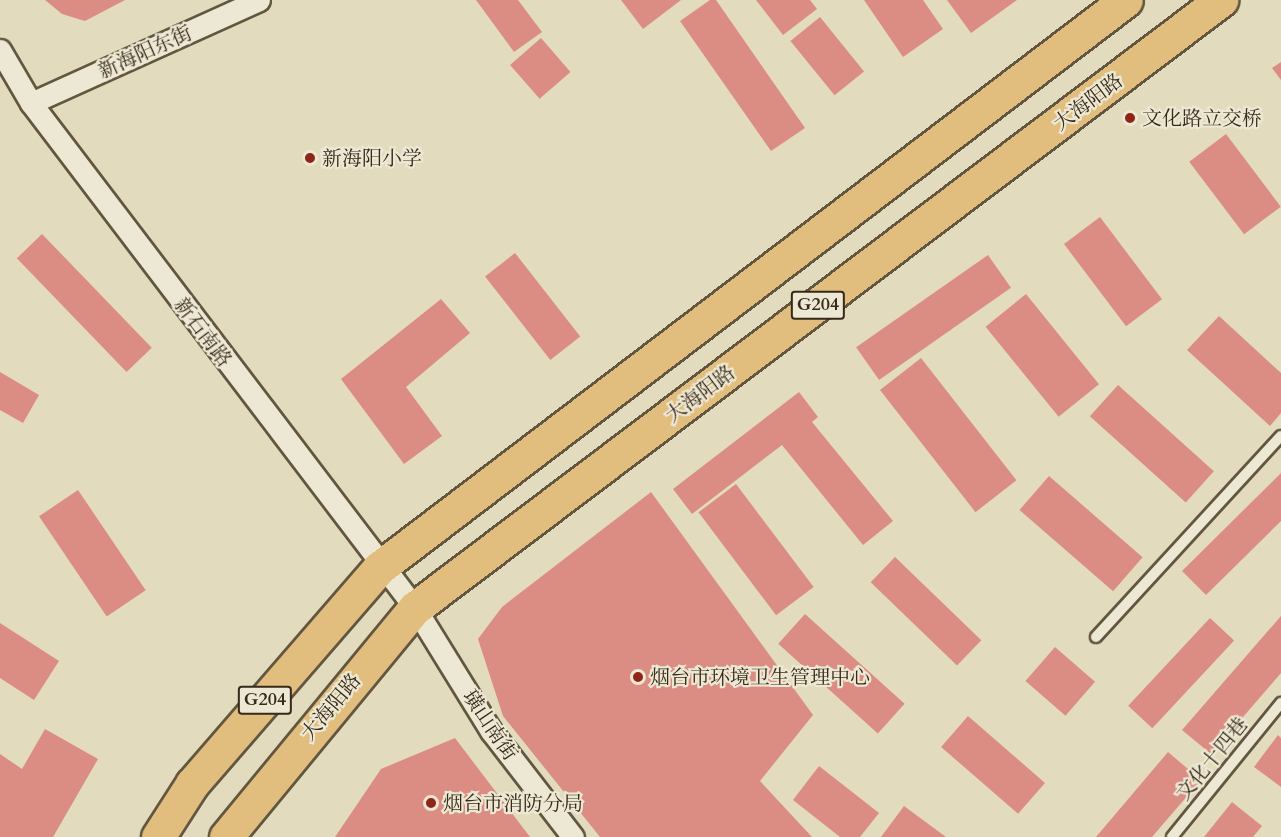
<!DOCTYPE html>
<meta charset="utf-8">
<style>
body{margin:0}
#map{position:relative;width:1281px;height:837px;overflow:hidden;background:#e3dbbd;font-family:Cardo,"Noto Serif SC",serif}
div>[style]{position:absolute}
[style*='--x']{left:calc(var(--x)*1px);top:calc(var(--y)*1px);width:calc(var(--w)*1px);rotate:calc(var(--a)*1deg)}
.building>*{inset:0;background:#db8d83;transform-origin:0 0}
.roads{filter:drop-shadow(2px 0 #625640) drop-shadow(-2px 0 #625640) drop-shadow(0 2px #625640) drop-shadow(0 -2px #625640)}
.lane>*{height:10px;margin:-5px;padding:0 5px;transform-origin:5px;border-radius:5px;background:#ede8d4}
.street>*{height:21px;margin:-10.5px;padding:0 10.5px;transform-origin:10.5px;border-radius:10.5px;background:#ede8d4}
.highway>*{height:33px;margin:-16.5px;padding:0 16.5px;transform-origin:16.5px;border-radius:16.5px;background:#e2be7e}
.dots>*{width:16px;height:16px;translate:-50% -50%;box-sizing:border-box;border:3px solid #ede8d4;border-radius:50%}
span{translate:-50% -50%;white-space:nowrap;text-align:center;line-height:1.15;-webkit-text-stroke:4.5px #ede8d4;paint-order:stroke}
.shield-label span{padding:2px 4px;background:#ede8d4;border:2px solid;border-radius:4px;-webkit-text-stroke-width:0}
.shield-label{font-size:18px;color:#372917;font-weight:700}
.street-label{font-size:20px;color:#372917}
.poi-label{font-size:20px;color:#372917}
.left{translate:0 -50%;text-align:left}
</style>
<div id="map">
<div class="building">
<div style="clip-path:polygon(45px 0,125px 0,85px 21px,62px 14px)"></div>
<div style="clip-path:polygon(476px 0,518px 0,542px 32px,514px 52px)"></div>
<div style="clip-path:polygon(621px 0,681px 0,643px 29px)"></div>
<div style="clip-path:polygon(710px 0,716px 0,805px 128px,771px 151px,680px 21px)"></div>
<div style="clip-path:polygon(756px 0,810px 0,817px 9px,783px 35px)"></div>
<div style="clip-path:polygon(864px 0,923px 0,943px 29px,903px 57px)"></div>
<div style="clip-path:polygon(947px 0,1017px 0,971px 33px)"></div>
<div style="left:820px;top:17px;width:70px;height:38px;rotate:51deg"></div>
<div style="left:541px;top:38px;width:45px;height:41px;rotate:49deg"></div>
<div style="clip-path:polygon(1281px 62px,1281px 80px,1272px 68px)"></div>
<div style="left:1226px;top:134px;width:91px;height:46px;rotate:53deg"></div>
<div style="left:1100px;top:217px;width:103px;height:45px;rotate:53deg"></div>
<div style="left:42px;top:234px;width:158px;height:35px;rotate:46deg"></div>
<div style="left:515px;top:253px;width:106px;height:38px;rotate:52deg"></div>
<div style="left:988px;top:255px;width:40px;height:161px;rotate:55deg"></div>
<div style="left:1026px;top:294px;width:116px;height:52px;rotate:51deg"></div>
<div style="clip-path:polygon(441px 299px,470px 333px,406px 387px,442px 436px,404px 464px,341px 379px)"></div>
<div style="clip-path:polygon(1219px 316px,1281px 373px,1281px 413px,1270px 426px,1187px 350px)"></div>
<div style="left:921px;top:358px;width:155px;height:52px;rotate:52deg"></div>
<div style="clip-path:polygon(0 372px,39px 395px,23px 423px,0 410px)"></div>
<div style="left:1118px;top:385px;width:129px;height:42px;rotate:42deg"></div>
<div style="clip-path:polygon(799px 392px,818px 417px,812px 422px,893px 521px,863px 545px,782px 445px,692px 514px,673px 489px)"></div>
<div style="clip-path:polygon(1281px 473px,1281px 521px,1206px 595px,1182px 571px)"></div>
<div style="left:1049px;top:476px;width:124px;height:45px;rotate:41deg"></div>
<div style="left:736px;top:484px;width:129px;height:47px;rotate:53deg"></div>
<div style="left:78px;top:490px;width:121px;height:47px;rotate:56deg"></div>
<div style="clip-path:polygon(651px 492px,813px 715px,760px 781px,812px 837px,600px 837px,503px 716px,478px 639px,502px 607px)"></div>
<div style="left:895px;top:557px;width:120px;height:35px;rotate:44deg"></div>
<div style="left:805px;top:614px;width:134px;height:40px;rotate:42deg"></div>
<div style="clip-path:polygon(1281px 616px,1281px 673px,1211px 754px,1182px 730px)"></div>
<div style="left:1210px;top:618px;width:33px;height:120px;rotate:43deg"></div>
<div style="clip-path:polygon(0 623px,59px 661px,34px 700px,0 678px)"></div>
<div style="left:1055px;top:647px;width:53px;height:45px;rotate:41deg"></div>
<div style="left:968px;top:716px;width:102px;height:41px;rotate:41deg"></div>
<div style="clip-path:polygon(45px 729px,98px 759px,53px 837px,0 837px,0 754px,22px 769px)"></div>
<div style="clip-path:polygon(1278px 735px,1281px 738px,1281px 787px,1254px 767px)"></div>
<div style="clip-path:polygon(455px 738px,530px 837px,335px 837px,381px 769px)"></div>
<div style="clip-path:polygon(1168px 752px,1201px 780px,1152px 837px,1096px 837px)"></div>
<div style="clip-path:polygon(819px 766px,879px 813px,860px 837px,840px 837px,793px 800px)"></div>
<div style="clip-path:polygon(1232px 802px,1262px 826px,1253px 837px,1204px 837px)"></div>
<div style="clip-path:polygon(904px 806px,946px 837px,881px 837px)"></div>
</div>
<div class="roads">
<div class="lane">
<div style="--x:1096;--y:637;--w:273;--a:-47.4"></div>
<div style="--x:1172;--y:837;--w:173;--a:-50.9"></div>
</div>
<div class="street">
<div style="--x:0;--y:50;--w:61;--a:59.7"></div>
<div style="--x:31;--y:103;--w:634;--a:52.75"></div>
<div style="--x:415;--y:608;--w:145;--a:58.3"></div>
<div style="--x:491;--y:731;--w:134;--a:52.3"></div>
<div style="--x:31;--y:103;--w:250;--a:-24.3"></div>
</div>
<div class="highway">
<div style="--x:158;--y:837;--w:63;--a:-57.3"></div>
<div style="--x:192;--y:784;--w:286;--a:-49.1"></div>
<div style="--x:379;--y:568;--w:938;--a:-37.25"></div>
<div style="--x:226;--y:837;--w:297;--a:-50.5"></div>
<div style="--x:415;--y:608;--w:1010;--a:-37.03"></div>
</div>
</div>
<div class="dots">
<div style="left:1130px;top:118px;background:#8f2418"></div>
<div style="left:310px;top:158px;background:#8f2418"></div>
<div style="left:638px;top:677px;background:#8f2418"></div>
<div style="left:431px;top:803px;background:#8f2418"></div>
</div>
<div class="shield-label">
<span style="left:818px;top:305px">G204</span>
<span style="left:265px;top:700px">G204</span>
</div>
<div class="street-label">
<span style="left:145px;top:52px;rotate:-24deg">新海阳东街</span>
<span style="left:1088px;top:102px;rotate:-37deg">大海阳路</span>
<span style="left:203px;top:332px;rotate:53deg">新石南路</span>
<span style="left:700px;top:394px;rotate:-37deg">大海阳路</span>
<span style="left:331px;top:707px;rotate:-50deg">大海阳路</span>
<span style="left:490px;top:725px;rotate:56deg">璜山南街</span>
<span style="left:1212px;top:759px;rotate:-51deg">文化十四巷</span>
</div>
<div class="poi-label">
<span class="left" style="left:1142px;top:118px">文化路立交桥</span>
<span class="left" style="left:322px;top:158px">新海阳小学</span>
<span class="left" style="left:650px;top:677px">烟台市环境卫生管理中心</span>
<span class="left" style="left:443px;top:803px">烟台市消防分局</span>
</div>
</div>
